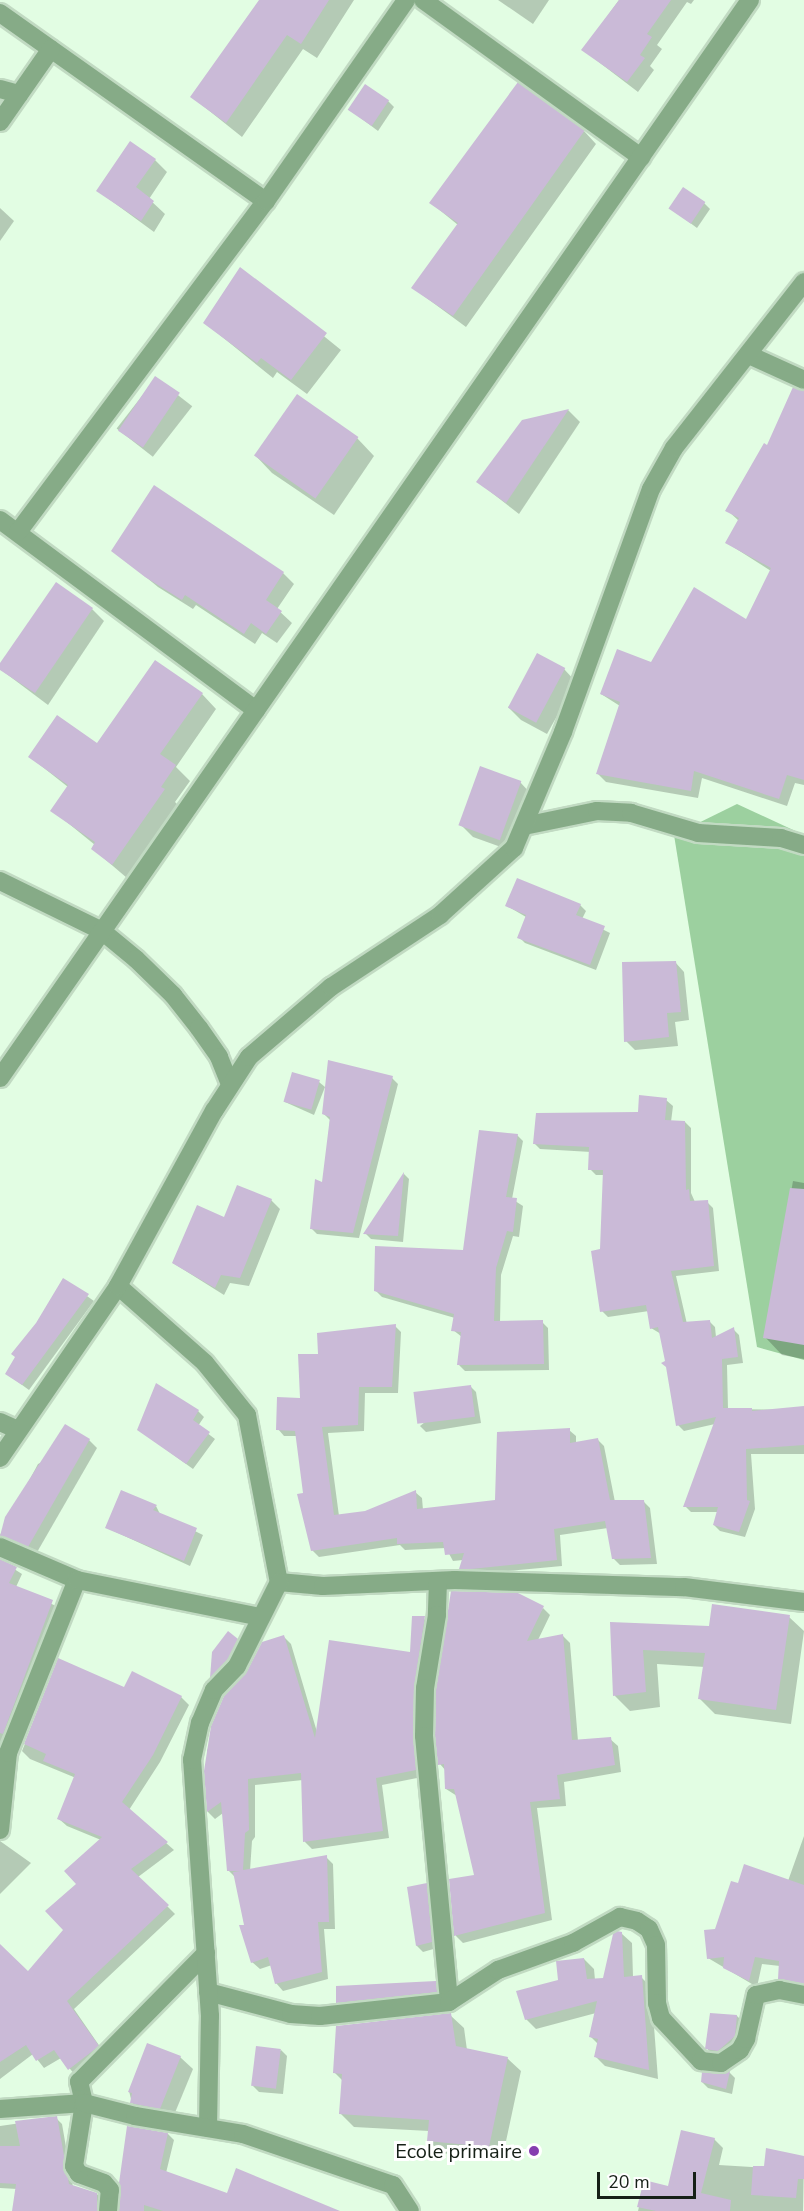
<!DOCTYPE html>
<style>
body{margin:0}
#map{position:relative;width:804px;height:2211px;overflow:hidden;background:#e2fde3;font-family:"Nunito Sans",sans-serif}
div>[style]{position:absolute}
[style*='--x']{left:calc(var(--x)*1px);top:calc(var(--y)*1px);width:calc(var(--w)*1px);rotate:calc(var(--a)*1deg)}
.forest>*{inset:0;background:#9cd09f}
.shadow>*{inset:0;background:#0003;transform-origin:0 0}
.building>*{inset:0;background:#cabad7;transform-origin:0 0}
.roads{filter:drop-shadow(2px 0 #c1dac2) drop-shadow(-2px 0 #c1dac2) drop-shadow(0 2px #c1dac2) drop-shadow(0 -2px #c1dac2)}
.street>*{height:18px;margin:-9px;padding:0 9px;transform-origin:9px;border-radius:9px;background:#86ab87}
.dots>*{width:16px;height:16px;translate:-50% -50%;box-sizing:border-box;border:3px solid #fff;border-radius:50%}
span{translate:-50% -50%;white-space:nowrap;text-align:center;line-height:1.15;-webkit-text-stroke:6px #fff;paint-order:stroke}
.poi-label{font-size:20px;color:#162017}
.right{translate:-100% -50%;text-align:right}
.scale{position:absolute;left:597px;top:2172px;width:99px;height:27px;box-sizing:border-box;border:3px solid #162017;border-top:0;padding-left:8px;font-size:18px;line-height:21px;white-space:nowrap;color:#162017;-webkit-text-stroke:4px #fff;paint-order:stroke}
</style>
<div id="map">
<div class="forest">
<div style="clip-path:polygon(737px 804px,804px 835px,804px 1360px,757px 1347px,674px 835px)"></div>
</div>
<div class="shadow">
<div style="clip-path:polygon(260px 0,354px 0,317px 58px,303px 49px,242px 137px,192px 97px)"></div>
<div style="clip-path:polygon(498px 0,549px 0,533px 24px)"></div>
<div style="clip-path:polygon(619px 0,694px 0,691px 4px,687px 2px,657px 45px,662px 49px,650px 66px,654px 70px,638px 92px,583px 50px)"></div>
<div style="clip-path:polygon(388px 101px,394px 107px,378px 131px,350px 110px)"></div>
<div style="clip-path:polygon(584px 131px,596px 144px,466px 327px,413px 288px,458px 225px,431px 203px)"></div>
<div style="clip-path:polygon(155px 160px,167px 172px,149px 199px,165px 214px,154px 232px,98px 191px)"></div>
<div style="clip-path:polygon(704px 203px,710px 209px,697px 228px,670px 208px)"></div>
<div style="clip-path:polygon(0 208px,14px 221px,0 241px)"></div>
<div style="clip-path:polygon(241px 269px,341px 350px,307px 394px,277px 372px,273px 378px,205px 323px)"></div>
<div style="left:156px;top:378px;width:46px;height:64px;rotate:38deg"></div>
<div style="clip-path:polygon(794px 389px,804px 390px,804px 785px,795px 783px,787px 806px,702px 778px,698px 798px,606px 782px,598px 774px,620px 706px,601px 694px,652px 664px,746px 622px,771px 571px,727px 543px,739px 521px,727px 510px,768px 447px)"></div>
<div style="clip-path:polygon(568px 410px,580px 422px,519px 514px,478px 482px,523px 422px)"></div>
<div style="clip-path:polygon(357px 438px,374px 456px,334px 515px,272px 473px,255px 455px)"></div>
<div style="clip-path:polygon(113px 550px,283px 573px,294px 584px,277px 609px,292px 623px,277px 643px,262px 633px,255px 644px,196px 605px,193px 609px,158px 587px)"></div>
<div style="clip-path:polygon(92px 609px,104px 621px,48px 705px,0 669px)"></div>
<div style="clip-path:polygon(564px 669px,576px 682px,547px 734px,521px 720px,508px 707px)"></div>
<div style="clip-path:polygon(202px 694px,216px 709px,176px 767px,190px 781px,175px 802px,178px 805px,127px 878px,93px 849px,95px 845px,52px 810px,68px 787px,30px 757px,97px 746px)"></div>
<div style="clip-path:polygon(520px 782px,532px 795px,512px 851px,473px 837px,461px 825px)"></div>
<div style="clip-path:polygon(580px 905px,586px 911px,582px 919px,610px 933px,596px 970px,525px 943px,519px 937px,526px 917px,507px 906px)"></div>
<div style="clip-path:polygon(675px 962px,684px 972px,689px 1020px,675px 1022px,678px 1046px,635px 1050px,626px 1041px)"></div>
<div style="clip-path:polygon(392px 1078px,398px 1084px,359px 1238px,317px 1234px,311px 1228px,324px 1184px,330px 1120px,324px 1114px)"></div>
<div style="clip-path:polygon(319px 1082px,325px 1087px,314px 1115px,285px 1102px)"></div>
<div style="clip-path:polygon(666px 1100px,673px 1106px,671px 1122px,685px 1122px,691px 1128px,691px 1193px,695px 1202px,707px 1202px,713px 1208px,719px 1271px,676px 1276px,687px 1324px,709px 1321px,715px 1327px,716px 1337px,733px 1329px,739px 1335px,743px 1363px,727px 1365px,728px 1409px,804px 1410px,804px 1454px,751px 1454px,755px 1509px,745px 1537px,720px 1531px,714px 1525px,718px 1512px,691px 1512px,685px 1506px,715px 1424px,684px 1431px,678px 1425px,661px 1334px,651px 1328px,649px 1311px,608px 1317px,602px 1311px,604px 1175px,596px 1175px,590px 1169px,591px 1152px,540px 1149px,534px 1143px,640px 1113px)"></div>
<div style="clip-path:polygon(517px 1135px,523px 1141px,512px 1199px,523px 1206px,519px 1237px,513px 1236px,501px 1275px,500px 1323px,542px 1322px,548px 1328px,549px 1370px,465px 1371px,459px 1365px,462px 1337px,453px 1330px,455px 1318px,382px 1297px,376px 1291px,465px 1251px)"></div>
<div style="clip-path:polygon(404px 1174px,409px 1179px,403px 1242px,371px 1239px,365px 1233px)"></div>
<div style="clip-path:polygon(793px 1181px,804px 1183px,804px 1359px,782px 1355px,765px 1337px)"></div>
<div style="clip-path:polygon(271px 1200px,280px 1209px,249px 1286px,230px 1283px,224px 1295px,173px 1263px,225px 1219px)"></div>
<div style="clip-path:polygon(64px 1280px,94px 1301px,29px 1390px,7px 1374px)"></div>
<div style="clip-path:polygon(395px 1326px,401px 1332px,398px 1393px,365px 1393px,364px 1431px,328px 1433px,339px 1516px,366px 1512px,415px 1492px,422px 1498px,423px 1510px,496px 1502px,569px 1430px,576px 1436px,576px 1444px,598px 1440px,604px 1446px,615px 1502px,643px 1501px,650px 1508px,657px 1564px,620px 1565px,613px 1558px,608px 1528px,560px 1535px,562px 1566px,467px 1575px,460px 1568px,463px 1560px,453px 1561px,446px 1548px,405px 1550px,400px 1545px,319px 1557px,312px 1550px,297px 1436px,284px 1436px,278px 1429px,302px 1399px,320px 1355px)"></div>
<div style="clip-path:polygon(470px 1386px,476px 1392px,481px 1423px,426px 1432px,420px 1426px)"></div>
<div style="clip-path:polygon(198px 1411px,204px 1417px,198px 1426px,215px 1439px,193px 1469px,139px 1430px)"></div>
<div style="clip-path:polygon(89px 1440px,97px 1448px,36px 1554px,8px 1544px,0 1535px,38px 1464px)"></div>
<div style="clip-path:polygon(156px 1506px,160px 1514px,203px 1535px,190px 1566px,107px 1528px)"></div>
<div style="clip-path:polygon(0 1560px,22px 1574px,16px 1587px,58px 1607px,0 1770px)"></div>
<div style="clip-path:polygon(543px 1608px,550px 1615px,538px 1640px,562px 1635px,570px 1643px,578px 1741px,610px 1739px,618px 1746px,621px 1772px,564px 1782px,566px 1806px,537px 1808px,552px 1920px,463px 1943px,456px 1936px,450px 1881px,476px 1876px,457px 1796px,446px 1789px,446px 1771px,440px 1764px)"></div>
<div style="clip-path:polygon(789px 1617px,804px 1631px,791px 1724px,715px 1714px,700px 1699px,705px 1667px,657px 1664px,660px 1707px,630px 1711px,615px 1696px,611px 1624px,711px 1627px)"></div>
<div style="clip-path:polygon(425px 1618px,432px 1625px,422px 1777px,382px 1785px,389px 1838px,312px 1849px,305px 1842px,303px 1780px,255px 1785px,255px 1837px,252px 1841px,250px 1871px,326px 1857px,333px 1864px,335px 1929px,324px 1929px,328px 1979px,283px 1991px,276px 1983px,272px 1965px,260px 1969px,252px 1962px,235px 1877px,228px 1870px,223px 1813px,215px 1819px,208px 1812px,207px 1751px,225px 1697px,283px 1636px,291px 1644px,317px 1732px,411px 1653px)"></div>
<div style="clip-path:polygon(237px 1640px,243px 1646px,217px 1682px,212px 1677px,214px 1652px)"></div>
<div style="clip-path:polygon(59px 1660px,125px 1689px,181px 1697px,189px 1705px,160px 1762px,129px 1810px,174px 1850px,138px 1877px,175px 1914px,74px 2009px,105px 2054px,76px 2076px,61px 2058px,44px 2068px,33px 2054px,0 2079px,0 1972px,29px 1973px,65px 1930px,78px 1884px,101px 1840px,67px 1826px,59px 1819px,76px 1778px,30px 1759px,22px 1751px)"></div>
<div style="clip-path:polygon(804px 1836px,804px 1991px,787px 1986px,779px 1978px,780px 1966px,762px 1964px,757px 1987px,708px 1958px,717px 1931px,739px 1885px,788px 1881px)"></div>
<div style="clip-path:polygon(0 1841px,31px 1863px,0 1894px)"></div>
<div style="clip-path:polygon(426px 1885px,432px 1891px,437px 1948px,423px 1952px,417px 1946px,409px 1888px)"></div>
<div style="clip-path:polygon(622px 1934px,632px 1943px,633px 1977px,641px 1977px,651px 1987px,658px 2079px,605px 2066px,595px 2056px,598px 2044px,590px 2036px,596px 2013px,536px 2029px,526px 2019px,584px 1959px,594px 1969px,595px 1980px,604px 1980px)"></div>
<div style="clip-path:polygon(435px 1982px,442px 1998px,344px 2008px,338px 2002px)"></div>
<div style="clip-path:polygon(712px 2014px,737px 2016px,743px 2022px,737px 2048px,714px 2056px,708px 2050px)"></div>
<div style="clip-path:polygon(450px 2015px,464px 2028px,467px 2050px,507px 2058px,521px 2071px,502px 2160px,441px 2153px,428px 2140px,429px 2131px,354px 2127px,341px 2114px,343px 2081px,334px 2072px)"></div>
<div style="clip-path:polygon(281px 2050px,287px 2056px,283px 2094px,259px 2092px,253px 2086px)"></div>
<div style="clip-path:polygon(180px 2057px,193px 2069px,172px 2120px,144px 2115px,132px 2103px,129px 2091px)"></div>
<div style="clip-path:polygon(729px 2072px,735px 2078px,732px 2094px,708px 2088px,702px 2082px)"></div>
<div style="clip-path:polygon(56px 2118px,62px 2124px,73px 2187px,97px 2194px,103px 2200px,103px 2211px,14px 2211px,17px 2189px,0 2188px,0 2126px)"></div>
<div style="clip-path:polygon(128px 2127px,168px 2134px,174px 2140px,166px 2173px,228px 2195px,329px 2211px,121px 2211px)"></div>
<div style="clip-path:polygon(714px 2139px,723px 2148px,719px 2165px,766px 2168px,804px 2157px,803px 2211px,638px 2211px,645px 2182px,670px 2188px)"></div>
</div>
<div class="building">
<div style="clip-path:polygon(259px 0,329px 0,301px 44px,287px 35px,226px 123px,190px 97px)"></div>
<div style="clip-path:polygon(619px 0,671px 0,647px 34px,652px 37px,640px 55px,645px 58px,627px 82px,581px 50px)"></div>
<div style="clip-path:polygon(518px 82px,585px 130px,453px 316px,411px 288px,458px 223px,429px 203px)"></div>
<div style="left:365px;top:84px;width:29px;height:31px;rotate:34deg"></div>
<div style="clip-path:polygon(130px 141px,156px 159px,136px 187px,154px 201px,141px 221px,96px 191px)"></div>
<div style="left:683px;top:187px;width:27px;height:26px;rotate:34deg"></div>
<div style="clip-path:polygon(240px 267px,327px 333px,291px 380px,261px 358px,257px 363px,203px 323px)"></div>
<div style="left:155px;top:376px;width:30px;height:66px;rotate:34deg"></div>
<div style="clip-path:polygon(793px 387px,804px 391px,804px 780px,787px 775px,779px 799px,694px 771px,691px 791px,596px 774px,620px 702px,600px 694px,617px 649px,651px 662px,694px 587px,746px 619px,771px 568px,725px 543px,739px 518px,725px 511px,764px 443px,767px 445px)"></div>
<div style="left:297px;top:394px;width:75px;height:75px;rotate:35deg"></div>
<div style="clip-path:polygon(569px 409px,506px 503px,476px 482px,522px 420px)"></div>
<div style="clip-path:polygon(154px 485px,284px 572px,266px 600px,282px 611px,266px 634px,251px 623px,244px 634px,185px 595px,182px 600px,145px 577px,111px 551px)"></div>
<div style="clip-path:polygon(56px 582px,93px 608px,35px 693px,0 670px,0 663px)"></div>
<div style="left:537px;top:653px;width:32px;height:62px;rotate:28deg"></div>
<div style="clip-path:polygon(155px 660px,203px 693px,160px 754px,176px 765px,161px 787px,165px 789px,112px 865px,91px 849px,95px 842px,50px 811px,68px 785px,28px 757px,57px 715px,97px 743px)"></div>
<div style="left:480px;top:766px;width:44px;height:63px;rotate:20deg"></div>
<div style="clip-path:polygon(517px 878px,581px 904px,576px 915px,605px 926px,590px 965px,517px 938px,526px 915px,505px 906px)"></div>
<div style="clip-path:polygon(676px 961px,681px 1012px,667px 1013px,669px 1037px,624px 1042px,622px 962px)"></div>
<div style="clip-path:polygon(328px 1060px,393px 1076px,353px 1233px,310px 1229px,315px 1179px,322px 1182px,330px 1117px,322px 1114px)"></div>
<div style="left:292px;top:1072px;width:29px;height:31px;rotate:16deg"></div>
<div style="clip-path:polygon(639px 1095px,667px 1098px,665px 1120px,685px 1121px,686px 1190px,689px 1189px,690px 1201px,708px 1200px,714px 1266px,671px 1271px,683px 1322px,710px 1320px,712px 1338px,734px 1327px,738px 1357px,722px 1359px,723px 1408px,752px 1408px,752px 1411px,804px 1406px,804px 1445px,746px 1449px,747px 1500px,750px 1501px,739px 1532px,713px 1525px,718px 1507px,683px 1507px,716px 1417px,676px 1426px,666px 1367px,661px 1363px,665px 1361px,658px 1327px,650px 1329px,646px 1305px,600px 1312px,591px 1251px,600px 1249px,603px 1170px,588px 1170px,589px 1147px,533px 1144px,536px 1113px,638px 1112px)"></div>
<div style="clip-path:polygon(479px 1130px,518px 1134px,506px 1197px,517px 1198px,513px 1232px,507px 1231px,496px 1268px,494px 1321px,543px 1320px,544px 1364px,457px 1365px,461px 1332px,451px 1331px,454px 1314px,374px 1291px,375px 1246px,463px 1250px)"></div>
<div style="clip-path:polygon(404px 1172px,398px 1236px,363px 1234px)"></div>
<div style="clip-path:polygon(237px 1185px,272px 1199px,240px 1278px,221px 1275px,215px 1288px,172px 1263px,197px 1205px,224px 1217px)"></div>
<div style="clip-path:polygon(790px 1188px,804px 1189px,804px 1345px,763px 1338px)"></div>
<div style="clip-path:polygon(63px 1278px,89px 1294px,22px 1385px,5px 1374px,15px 1357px,11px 1354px,36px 1323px)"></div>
<div style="clip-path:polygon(396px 1324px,392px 1387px,359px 1387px,358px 1425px,322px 1427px,334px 1515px,365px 1511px,416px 1490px,417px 1509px,495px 1500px,497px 1432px,570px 1428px,570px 1443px,598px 1438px,610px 1500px,644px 1500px,651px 1558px,612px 1559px,605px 1521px,554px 1529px,557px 1560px,471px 1569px,459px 1569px,464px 1553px,445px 1555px,443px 1542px,397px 1544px,397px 1538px,311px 1551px,297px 1494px,303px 1493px,295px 1431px,276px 1430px,277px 1397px,300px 1398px,298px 1354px,318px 1354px,317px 1333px)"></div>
<div style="clip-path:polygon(156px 1383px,199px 1410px,193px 1420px,210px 1432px,186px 1464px,137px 1430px)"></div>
<div style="left:471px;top:1385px;width:32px;height:58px;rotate:83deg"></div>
<div style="clip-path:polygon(65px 1424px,90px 1439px,28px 1547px,0 1536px,5px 1517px)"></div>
<div style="clip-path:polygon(121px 1490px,157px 1505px,153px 1510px,197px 1528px,184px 1561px,105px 1528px)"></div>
<div style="clip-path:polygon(0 1559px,17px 1567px,9px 1583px,53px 1600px,3px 1734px,0 1733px)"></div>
<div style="clip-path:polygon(451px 1591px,518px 1593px,544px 1606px,527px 1641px,563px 1634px,572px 1740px,611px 1737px,615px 1765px,557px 1775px,560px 1799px,530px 1802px,545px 1913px,454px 1936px,449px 1879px,474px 1875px,454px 1789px,445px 1789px,444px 1764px,438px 1765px,435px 1736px,436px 1689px)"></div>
<div style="clip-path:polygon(712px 1604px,790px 1615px,776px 1710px,698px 1699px,705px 1653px,643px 1650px,646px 1692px,613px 1696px,610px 1622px,709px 1626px)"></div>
<div style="clip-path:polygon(412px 1616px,425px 1616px,414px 1688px,416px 1770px,376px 1778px,383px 1831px,303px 1842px,301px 1773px,248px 1779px,249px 1830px,245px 1833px,243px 1870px,327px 1855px,329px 1922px,318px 1922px,322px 1972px,275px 1984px,268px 1957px,251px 1963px,239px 1925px,244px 1925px,233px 1872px,240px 1871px,227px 1871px,221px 1802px,207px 1812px,204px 1771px,211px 1726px,224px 1696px,247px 1671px,262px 1642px,284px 1635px,315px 1738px,329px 1640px,410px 1652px)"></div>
<div style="clip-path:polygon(228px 1631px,238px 1639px,228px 1659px,210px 1678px,212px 1652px)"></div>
<div style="clip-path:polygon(58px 1658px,124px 1687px,132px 1671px,182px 1696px,153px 1755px,122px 1802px,168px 1842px,131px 1869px,169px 1905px,67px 2001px,99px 2046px,68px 2070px,54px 2050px,36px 2061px,26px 2045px,0 2062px,0 1944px,28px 1971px,63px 1930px,45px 1911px,76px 1884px,64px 1871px,102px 1837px,57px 1819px,75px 1774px,43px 1761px,46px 1754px,24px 1744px)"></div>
<div style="clip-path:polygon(744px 1864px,804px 1885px,804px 1984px,778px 1979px,779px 1961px,755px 1957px,749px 1981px,723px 1968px,724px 1957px,707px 1959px,704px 1930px,715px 1929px,731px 1881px,738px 1883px)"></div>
<div style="clip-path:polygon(427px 1883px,432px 1942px,416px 1946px,407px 1887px)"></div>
<div style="clip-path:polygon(617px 1931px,622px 1932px,624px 1977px,642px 1975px,649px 2070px,594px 2057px,598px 2039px,589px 2037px,597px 2001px,525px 2020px,516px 1991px,558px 1980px,556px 1961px,584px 1958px,587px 1979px,603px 1978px,613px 1934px)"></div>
<div style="clip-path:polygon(436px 1981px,437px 1992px,336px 2003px,336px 1986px)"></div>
<div style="clip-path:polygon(451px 2013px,456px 2046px,508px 2057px,489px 2147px,427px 2141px,429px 2120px,339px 2114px,342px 2074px,333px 2073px,336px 2026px)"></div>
<div style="clip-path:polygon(710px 2013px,737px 2015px,735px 2036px,718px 2051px,705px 2049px)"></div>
<div style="clip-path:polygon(147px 2043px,181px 2056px,160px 2109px,130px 2103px,132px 2093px,128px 2092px)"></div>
<div style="left:256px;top:2046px;width:25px;height:40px;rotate:7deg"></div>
<div style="clip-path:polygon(730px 2071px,726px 2089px,701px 2082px,702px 2072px)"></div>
<div style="clip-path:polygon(57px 2116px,69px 2184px,97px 2193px,97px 2211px,12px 2211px,16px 2184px,0 2183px,0 2146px,20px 2146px,15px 2121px)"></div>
<div style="clip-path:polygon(127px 2126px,168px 2133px,160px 2169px,227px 2193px,236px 2168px,340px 2211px,163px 2211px,144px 2205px,144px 2211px,119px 2211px,119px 2183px)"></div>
<div style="clip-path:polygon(681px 2130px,715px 2138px,701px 2193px,731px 2200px,730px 2211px,656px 2211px,637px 2207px,644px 2180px,668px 2186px)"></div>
<div style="clip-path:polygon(766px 2148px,804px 2156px,804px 2179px,798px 2179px,796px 2198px,751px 2195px,753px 2166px,764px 2166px)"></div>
</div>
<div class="roads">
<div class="street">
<div style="--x:423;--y:0;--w:269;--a:35.8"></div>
<div style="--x:0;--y:13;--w:326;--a:35.3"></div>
<div style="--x:0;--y:89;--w:20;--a:15"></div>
<div style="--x:0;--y:122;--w:89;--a:-55.1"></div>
<div style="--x:749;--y:355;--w:60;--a:24.4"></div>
<div style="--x:0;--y:520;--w:319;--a:36.6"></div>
<div style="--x:18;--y:532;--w:414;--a:-53.2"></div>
<div style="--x:266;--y:201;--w:245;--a:-55.1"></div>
<div style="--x:524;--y:826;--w:75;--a:-11.6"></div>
<div style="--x:597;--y:811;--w:34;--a:3"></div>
<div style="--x:631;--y:813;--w:70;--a:16.6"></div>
<div style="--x:698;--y:833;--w:83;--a:3.4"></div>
<div style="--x:781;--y:838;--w:24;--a:17"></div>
<div style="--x:0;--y:881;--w:114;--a:26.1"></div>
<div style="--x:102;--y:931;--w:44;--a:39.5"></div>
<div style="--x:136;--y:959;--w:52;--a:44.2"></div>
<div style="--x:173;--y:995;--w:42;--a:51.8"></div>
<div style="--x:199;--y:1028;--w:35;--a:55"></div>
<div style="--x:219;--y:1057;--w:29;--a:68"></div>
<div style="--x:0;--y:1078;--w:1313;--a:-55.17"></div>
<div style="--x:118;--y:1286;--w:116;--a:41.5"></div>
<div style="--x:205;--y:1363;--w:67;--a:51.1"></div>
<div style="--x:247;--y:1415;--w:170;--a:79.2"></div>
<div style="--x:279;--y:1582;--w:44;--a:5.2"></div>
<div style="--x:323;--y:1586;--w:132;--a:-2.6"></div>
<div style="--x:455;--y:1580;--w:229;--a:1.8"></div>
<div style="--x:684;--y:1587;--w:121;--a:7.1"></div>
<div style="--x:0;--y:1422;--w:20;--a:24"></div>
<div style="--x:0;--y:1458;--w:209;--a:-55.5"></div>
<div style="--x:118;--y:1286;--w:200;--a:-61.3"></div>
<div style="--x:214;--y:1111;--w:64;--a:-57.1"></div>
<div style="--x:249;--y:1057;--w:108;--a:-40.5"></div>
<div style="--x:331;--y:987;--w:131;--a:-33.4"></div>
<div style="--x:440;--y:915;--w:100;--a:-42.2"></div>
<div style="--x:514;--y:848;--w:126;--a:-67.1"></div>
<div style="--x:563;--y:732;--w:258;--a:-70.1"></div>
<div style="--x:651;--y:489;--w:47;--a:-60.7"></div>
<div style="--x:674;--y:448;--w:211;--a:-51.9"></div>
<div style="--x:0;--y:1547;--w:84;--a:23.2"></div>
<div style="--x:438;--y:1581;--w:34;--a:92"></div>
<div style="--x:437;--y:1615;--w:74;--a:99.3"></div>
<div style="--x:425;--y:1688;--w:48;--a:91.2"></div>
<div style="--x:424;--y:1736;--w:267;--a:84.6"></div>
<div style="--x:0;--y:1830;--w:77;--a:-84.1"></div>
<div style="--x:8;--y:1753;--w:186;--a:-68.3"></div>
<div style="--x:77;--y:1580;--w:187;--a:11.4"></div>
<div style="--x:208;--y:1992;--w:86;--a:14.8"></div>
<div style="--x:291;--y:2014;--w:29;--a:4"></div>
<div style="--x:320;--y:2016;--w:130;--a:-6.2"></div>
<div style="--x:449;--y:2002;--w:59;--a:-33.1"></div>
<div style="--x:498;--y:1970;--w:80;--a:-19.8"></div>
<div style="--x:573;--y:1943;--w:54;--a:-29"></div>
<div style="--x:620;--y:1917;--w:17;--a:13"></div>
<div style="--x:637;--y:1921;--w:14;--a:34"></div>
<div style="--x:649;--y:1929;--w:17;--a:66"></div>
<div style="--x:656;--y:1945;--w:58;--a:89"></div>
<div style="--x:657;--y:2003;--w:16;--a:75"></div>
<div style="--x:661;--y:2018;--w:59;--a:47.1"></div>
<div style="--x:701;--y:2061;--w:20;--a:6"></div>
<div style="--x:721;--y:2063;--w:23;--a:-34"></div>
<div style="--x:740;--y:2050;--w:13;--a:-61"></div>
<div style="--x:746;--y:2039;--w:45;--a:-77.2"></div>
<div style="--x:756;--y:1995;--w:24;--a:-12"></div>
<div style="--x:779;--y:1990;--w:25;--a:11"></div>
<div style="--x:0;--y:2109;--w:84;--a:-4.1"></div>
<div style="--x:84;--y:2103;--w:22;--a:-103"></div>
<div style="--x:79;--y:2082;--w:181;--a:-45.4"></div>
<div style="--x:208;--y:2128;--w:112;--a:-89"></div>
<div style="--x:210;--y:2016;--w:257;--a:-94"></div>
<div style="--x:192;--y:1760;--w:38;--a:-78"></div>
<div style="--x:200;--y:1723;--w:36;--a:-67"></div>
<div style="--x:214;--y:1690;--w:33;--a:-46"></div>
<div style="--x:237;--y:1666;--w:94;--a:-63.4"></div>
<div style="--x:108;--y:2211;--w:21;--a:-85"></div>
<div style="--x:110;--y:2190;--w:9;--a:-131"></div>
<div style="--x:104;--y:2183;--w:27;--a:-160"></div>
<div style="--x:79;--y:2174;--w:9;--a:-122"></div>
<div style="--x:74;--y:2166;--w:64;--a:-81"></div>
<div style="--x:84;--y:2103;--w:53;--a:14.3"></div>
<div style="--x:135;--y:2116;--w:109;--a:9.5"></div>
<div style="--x:243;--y:2134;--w:158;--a:18.8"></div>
<div style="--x:393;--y:2185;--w:31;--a:57"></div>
</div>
</div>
<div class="dots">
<div style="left:534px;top:2151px;background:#853daf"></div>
</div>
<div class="poi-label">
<span class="right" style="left:522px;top:2151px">Ecole primaire</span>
</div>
<div class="scale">20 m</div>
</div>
